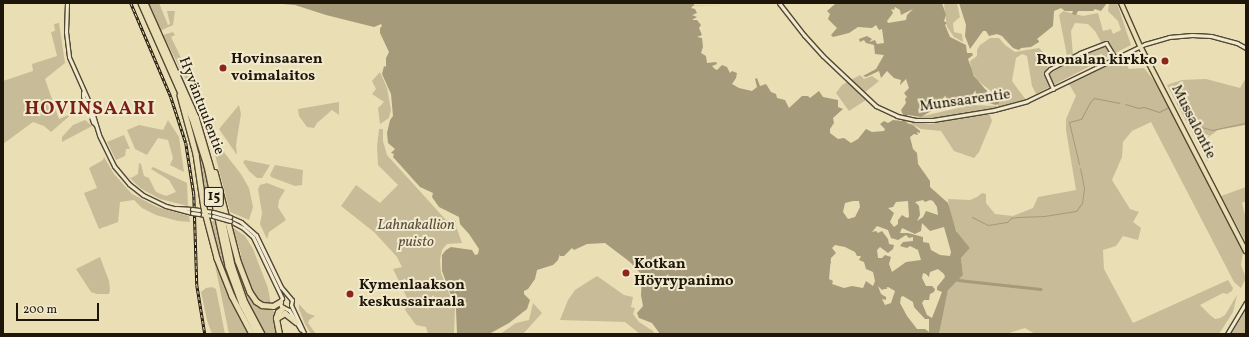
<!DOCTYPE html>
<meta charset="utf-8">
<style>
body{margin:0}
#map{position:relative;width:1249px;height:337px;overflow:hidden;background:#eadeb4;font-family:Vollkorn,serif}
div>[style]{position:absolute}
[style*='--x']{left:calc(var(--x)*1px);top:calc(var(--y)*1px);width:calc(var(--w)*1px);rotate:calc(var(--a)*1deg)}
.green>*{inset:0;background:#c7bc97}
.water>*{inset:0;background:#a59a7a}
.stream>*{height:1px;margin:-0.5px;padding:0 0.5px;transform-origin:0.5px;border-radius:0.5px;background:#a59a7a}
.canal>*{height:3px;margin:-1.5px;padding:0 1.5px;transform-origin:1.5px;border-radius:1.5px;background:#a59a7a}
.roads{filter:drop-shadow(1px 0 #524834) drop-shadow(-1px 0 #524834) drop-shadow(0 1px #524834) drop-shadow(0 -1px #524834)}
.minor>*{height:3px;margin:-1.5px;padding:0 1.5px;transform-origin:1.5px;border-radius:1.5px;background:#f1eace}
.major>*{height:4px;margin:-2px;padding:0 2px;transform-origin:2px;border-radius:2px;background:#eadeb4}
.highway>*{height:4.5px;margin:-2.25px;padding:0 2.25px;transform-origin:2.25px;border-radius:2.25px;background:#eadeb4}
.rail>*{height:2.5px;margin-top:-1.25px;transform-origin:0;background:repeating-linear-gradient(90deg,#f1eace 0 3px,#1f160a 0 6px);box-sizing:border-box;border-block:1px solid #1f160a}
.bridges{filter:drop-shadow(1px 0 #524834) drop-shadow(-1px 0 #524834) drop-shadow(0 1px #524834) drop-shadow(0 -1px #524834)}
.minor-bridge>*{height:3px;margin:-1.5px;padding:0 1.5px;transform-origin:1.5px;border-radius:1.5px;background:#f1eace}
.dots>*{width:11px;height:11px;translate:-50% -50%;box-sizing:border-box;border:2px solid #f1eace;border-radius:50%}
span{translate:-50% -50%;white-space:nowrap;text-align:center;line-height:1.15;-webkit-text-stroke:4px #f1eace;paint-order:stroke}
.shield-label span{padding:1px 3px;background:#f1eace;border:1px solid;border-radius:3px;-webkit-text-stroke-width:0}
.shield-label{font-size:14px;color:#1f160a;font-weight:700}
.poi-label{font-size:15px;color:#1f160a;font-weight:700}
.left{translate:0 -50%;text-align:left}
.right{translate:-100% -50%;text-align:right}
.street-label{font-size:15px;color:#1f160a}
.park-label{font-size:15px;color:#5a503b;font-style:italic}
.district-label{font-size:19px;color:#7a1f14;font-weight:700;letter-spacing:1px}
.frame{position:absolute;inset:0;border:4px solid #1f160a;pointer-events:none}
.scale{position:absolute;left:16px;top:303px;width:83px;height:18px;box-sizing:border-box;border:2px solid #1f160a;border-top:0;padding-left:5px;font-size:12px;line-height:14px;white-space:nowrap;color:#1f160a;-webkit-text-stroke:3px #f1eace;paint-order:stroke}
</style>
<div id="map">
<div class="green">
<div style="clip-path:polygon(148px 3px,159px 3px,168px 25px,170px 24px,167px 11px,175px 11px,173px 25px,160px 31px)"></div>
<div style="clip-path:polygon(946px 3px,957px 3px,960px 17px,953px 23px,954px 32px,962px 34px,963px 42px,954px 37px,947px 27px,944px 5px)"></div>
<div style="clip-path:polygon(evenodd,1109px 3px,1117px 3px,1131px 45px,1036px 94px,1032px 86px,1027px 56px,1022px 54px,1016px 58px,1012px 81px,1026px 100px,998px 107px,996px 95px,977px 80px,971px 69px,970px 61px,977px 56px,977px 50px,980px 45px,990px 38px,999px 38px,1005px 45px,1015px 52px,1039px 48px,1047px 56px,1048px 75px,1061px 67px,1068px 61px,1059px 15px,1063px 11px,1083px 16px,1098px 13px,1103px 31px,1111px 29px,1113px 34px,1121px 30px,1118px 21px,1108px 11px,1109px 3px,1075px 23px,1088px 24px,1095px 31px,1101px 42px,1073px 56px,1071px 31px,1075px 23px)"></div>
<div style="clip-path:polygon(59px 23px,65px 63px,45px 79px,59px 119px,73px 113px,51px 132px,44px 126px,33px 122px,3px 144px,3px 81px,33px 71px,32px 64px,57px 56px,51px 32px,55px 31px,54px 24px)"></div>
<div style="clip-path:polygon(173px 32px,175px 35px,171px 37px,184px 64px,187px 63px,201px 98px,197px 96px,197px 101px,163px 35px)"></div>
<div style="clip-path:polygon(1123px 57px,1129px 69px,1144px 68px,1155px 82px,1243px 252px,1241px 265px,1246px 278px,1241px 288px,1234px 282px,1151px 122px,1132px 131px,1123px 142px,1122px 157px,1112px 180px,1130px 209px,1139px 212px,1133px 222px,1141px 228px,1138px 240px,1123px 236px,1116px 246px,1103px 250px,1104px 269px,1133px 323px,1228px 280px,1233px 288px,1232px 291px,1227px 294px,1223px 293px,1200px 305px,1210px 315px,1215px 319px,1220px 318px,1225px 315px,1237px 295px,1233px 312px,1219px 334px,1035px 334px,1025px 328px,1006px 334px,939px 334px,948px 289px,963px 275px,961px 258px,970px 248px,958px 234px,950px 219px,948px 199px,970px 200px,977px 197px,982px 193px,986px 194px,986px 203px,995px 214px,1013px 216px,1033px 208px,1038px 197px,1076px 190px,1066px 130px,1066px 119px,1076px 96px,1069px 84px)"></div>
<div style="clip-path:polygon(380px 72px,387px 88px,391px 110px,389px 118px,380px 124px,378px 108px,384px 102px,372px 94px,376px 89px,372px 81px)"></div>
<div style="clip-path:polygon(860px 75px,864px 79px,872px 76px,879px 81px,864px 93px,866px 100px,849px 111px,836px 93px,842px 85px)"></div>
<div style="clip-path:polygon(1246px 78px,1246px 125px,1218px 130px,1203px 141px,1211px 159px,1207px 161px,1167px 85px,1182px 80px,1206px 79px,1240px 88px)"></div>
<div style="clip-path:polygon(339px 102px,339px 115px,332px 110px,317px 123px,314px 128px,307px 127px,299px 116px,298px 109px)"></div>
<div style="clip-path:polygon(203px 105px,216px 142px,241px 174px,249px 188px,253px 207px,249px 220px,230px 212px,213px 147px,200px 110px)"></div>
<div style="clip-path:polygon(239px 105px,241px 114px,236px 145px,237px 155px,219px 129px)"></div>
<div style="clip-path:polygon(971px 105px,997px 106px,997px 108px,936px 118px,916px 119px,908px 117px,919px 117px)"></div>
<div style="clip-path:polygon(189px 114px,204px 158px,214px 208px,208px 207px)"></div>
<div style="clip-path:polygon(982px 114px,990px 115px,992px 121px,979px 152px,974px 158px,954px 151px,941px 131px,921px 129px,907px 121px,931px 124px)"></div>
<div style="clip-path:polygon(85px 120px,92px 126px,62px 142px,62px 137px,73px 125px)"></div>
<div style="clip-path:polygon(168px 120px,179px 137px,184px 172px,170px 165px,173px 158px,168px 140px,158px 138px,147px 155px,135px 149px,127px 130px,139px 125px,163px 130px)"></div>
<div style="clip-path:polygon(379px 129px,383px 129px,383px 141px,387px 155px,446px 220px,456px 221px,456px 226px,462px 243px,447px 244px,442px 250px,440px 260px,441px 273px,455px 308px,454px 334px,428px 334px,426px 327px,416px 325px,405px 310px,408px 300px,393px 269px,402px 267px,397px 257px,374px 232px,341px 206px,356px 185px,380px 203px,398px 185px,378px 165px,377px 146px)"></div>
<div style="clip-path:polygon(124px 135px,130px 149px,126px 149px,125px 156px,116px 160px,107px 142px)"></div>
<div style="clip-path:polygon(104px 157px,114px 174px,132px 194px,157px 207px,189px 216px,190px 222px,178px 221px,156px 215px,142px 208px,134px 200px,120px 202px,118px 222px,99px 229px,84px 193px,97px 188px,89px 168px,103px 160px)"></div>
<div style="clip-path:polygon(245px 160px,270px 165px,262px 178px,257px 178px,249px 171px,243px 162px)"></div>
<div style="clip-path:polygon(139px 163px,141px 164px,144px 176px,149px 178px,156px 192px,166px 196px,176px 192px,169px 180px,151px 169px,153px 167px,187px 183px,188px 206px,160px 199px,140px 188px,128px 176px,131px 178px,138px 174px)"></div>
<div style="clip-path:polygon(275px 165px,303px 170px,302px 185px,295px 186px,271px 177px,270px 175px)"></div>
<div style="clip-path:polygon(267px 183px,285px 190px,279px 200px,278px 207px,286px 220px,269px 232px,267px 239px,260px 224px,262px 213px,258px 189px,260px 185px)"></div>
<div style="clip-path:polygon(1246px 187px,1246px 201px,1242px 203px,1246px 219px,1246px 242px,1221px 196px)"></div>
<div style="clip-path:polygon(210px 221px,217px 221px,256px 334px,238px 303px,224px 271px)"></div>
<div style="clip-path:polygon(232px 227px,245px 236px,253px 249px,268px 288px,271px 305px,262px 304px,251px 290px,241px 264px,241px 254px)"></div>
<div style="clip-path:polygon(230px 237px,245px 285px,253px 301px,259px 307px,272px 309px,275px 313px,273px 322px,276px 334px,265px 334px,253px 312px,236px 268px)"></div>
<div style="clip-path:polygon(212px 250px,229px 297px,248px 334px,229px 334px)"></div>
<div style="clip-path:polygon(100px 257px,109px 281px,110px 290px,109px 294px,97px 294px,91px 292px,76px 269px)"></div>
<div style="clip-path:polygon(597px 276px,624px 295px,633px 297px,631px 307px,635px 308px,633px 314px,639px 322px,653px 331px,655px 334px,640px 334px,625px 322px,560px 320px,568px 300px,575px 290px)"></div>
<div style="clip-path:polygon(212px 287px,216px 289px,225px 334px,212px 334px,207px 320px,201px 292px,206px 288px)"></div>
<div style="clip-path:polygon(533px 303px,542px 313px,523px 334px,500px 334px,516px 323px,529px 320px)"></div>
<div style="clip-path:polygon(299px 304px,307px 313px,315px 316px,309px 320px,308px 323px,316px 334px,311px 334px,305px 324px,299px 309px)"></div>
<div style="clip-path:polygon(1246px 310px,1246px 334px,1231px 334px)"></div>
</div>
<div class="water">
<div style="clip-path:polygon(evenodd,270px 3px,694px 3px,694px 5px,691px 8px,695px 9px,697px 13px,692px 15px,697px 17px,692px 20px,697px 20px,701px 25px,699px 28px,702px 35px,697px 37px,702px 38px,703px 47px,701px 53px,706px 56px,707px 63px,716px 62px,717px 64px,712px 66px,715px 69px,717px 70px,722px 65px,727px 67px,730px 73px,732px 71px,737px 73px,736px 78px,732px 84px,739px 88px,752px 91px,757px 87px,755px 79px,757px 78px,760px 86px,766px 84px,771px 92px,776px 94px,777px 98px,785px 100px,789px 108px,802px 96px,808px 96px,810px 98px,819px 91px,823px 97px,838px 100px,838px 107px,843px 109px,833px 118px,834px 123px,830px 129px,830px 133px,838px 139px,844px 138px,851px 143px,858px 139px,866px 129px,872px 132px,884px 131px,885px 129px,880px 124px,884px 121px,888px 123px,893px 120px,902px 121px,904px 117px,901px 110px,906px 103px,905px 99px,907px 97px,904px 93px,909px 88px,906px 79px,900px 85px,901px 80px,894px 78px,887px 71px,881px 78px,879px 71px,866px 77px,863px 76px,876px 69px,884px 55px,875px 54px,874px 45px,866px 43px,864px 40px,860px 42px,859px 39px,867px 36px,872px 39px,869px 42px,875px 40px,877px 44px,884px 43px,882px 29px,879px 30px,876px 25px,872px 28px,858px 27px,849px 33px,833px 37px,831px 35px,837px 28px,828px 19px,830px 14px,827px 11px,835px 4px,840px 3px,942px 3px,946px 15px,944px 21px,947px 23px,945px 25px,950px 37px,966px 45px,967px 53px,972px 53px,973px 55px,968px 59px,974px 76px,985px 89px,999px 100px,999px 103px,996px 105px,975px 99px,967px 99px,938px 107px,921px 117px,908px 115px,906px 120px,907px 123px,913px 125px,920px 131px,920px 133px,917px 132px,918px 135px,914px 134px,910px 137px,913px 149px,917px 153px,918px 164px,930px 181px,930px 187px,948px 203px,956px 231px,970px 248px,961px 258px,963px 275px,948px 290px,939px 334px,660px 334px,652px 323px,639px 318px,637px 313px,643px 306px,641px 295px,642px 275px,630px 262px,605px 243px,587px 244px,574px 250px,572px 248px,564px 256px,560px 256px,560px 254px,558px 260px,553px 265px,537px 270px,535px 279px,528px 289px,524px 291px,524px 294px,530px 300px,527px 309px,509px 323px,489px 334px,457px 334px,456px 309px,442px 271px,442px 255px,446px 250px,451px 247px,472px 250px,475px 255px,478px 254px,479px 249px,469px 234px,460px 224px,459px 217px,439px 207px,432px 197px,433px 193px,420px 187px,393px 157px,394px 154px,391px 153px,395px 149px,388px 143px,387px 133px,390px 120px,393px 116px,391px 94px,382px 74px,384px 66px,386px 67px,386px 58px,389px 52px,380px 33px,380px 28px,382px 26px,381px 24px,374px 27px,326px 15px,295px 5px,270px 3px,895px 7px,900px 10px,901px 15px,913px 9px,907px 15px,906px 20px,888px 23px,887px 21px,893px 13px,891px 9px,894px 10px,895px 7px,270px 3px,923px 200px,925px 202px,930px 200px,933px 201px,937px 207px,938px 215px,926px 211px,923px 217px,917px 221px,920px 215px,919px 206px,915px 202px,923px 200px,270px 3px,853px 201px,859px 201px,860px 207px,855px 217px,848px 219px,843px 212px,845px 203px,853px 201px,270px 3px,908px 201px,909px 217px,907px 218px,902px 215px,898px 220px,898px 224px,894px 227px,890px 222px,894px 213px,888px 208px,893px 207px,896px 202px,908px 201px,270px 3px,922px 223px,930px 231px,944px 227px,951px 252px,950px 256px,940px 255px,931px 250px,929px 243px,923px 242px,923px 237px,908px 233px,900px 233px,902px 228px,915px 234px,921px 231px,922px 223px,270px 3px,877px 226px,888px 230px,891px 238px,898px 240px,906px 235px,909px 238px,913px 237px,913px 241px,903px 242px,900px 246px,907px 248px,910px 246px,918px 250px,921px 260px,906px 262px,892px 272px,889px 264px,891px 257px,885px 255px,882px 258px,878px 258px,877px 250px,880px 247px,888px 253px,893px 249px,894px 245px,889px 244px,888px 239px,882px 231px,878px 233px,876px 231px,872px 232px,877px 226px,270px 3px,835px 245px,845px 247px,855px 252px,857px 256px,861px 256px,859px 260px,864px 262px,866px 269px,873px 272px,875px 281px,873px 286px,866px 281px,863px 288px,852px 286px,844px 288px,832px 284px,833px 281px,829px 279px,830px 268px,831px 258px,836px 253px,832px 248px,835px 245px,270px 3px,938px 269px,944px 274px,945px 277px,937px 287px,937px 290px,942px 292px,932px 318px,927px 315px,922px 303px,924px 300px,929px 300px,930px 294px,934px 292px,935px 289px,932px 286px,926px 286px,922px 278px,923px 273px,926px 274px,929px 277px,930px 272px,938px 269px,270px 3px,878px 286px,882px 290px,888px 287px,895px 291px,891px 303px,885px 305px,882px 299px,886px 300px,886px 297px,881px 294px,878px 286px,270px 3px,903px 296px,913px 302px,914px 307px,925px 319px,929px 319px,929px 332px,925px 329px,917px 329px,907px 316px,900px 303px,901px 297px,903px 296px)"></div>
<div style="clip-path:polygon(959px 3px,1107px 3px,1101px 11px,1095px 9px,1093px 11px,1078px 11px,1076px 15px,1072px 14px,1073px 11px,1065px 11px,1061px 8px,1054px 11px,1053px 26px,1037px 39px,1039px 41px,1039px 42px,1031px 47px,1021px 48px,1019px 50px,1013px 48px,1002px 36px,997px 34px,989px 36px,986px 31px,983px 31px,970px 49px,965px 36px,966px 25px)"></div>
</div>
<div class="stream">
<div style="--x:1177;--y:103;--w:25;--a:58"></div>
<div style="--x:1190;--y:124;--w:23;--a:15"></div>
<div style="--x:1212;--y:130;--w:35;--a:-12"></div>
<div style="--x:1125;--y:104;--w:14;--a:17"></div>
<div style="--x:1138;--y:108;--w:6;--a:-9"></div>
<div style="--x:1144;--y:107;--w:16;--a:18"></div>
<div style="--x:1159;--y:112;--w:11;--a:-27"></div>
<div style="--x:1079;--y:164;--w:43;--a:-103.4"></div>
<div style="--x:1069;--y:122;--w:12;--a:-14"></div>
<div style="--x:1081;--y:119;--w:19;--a:-62"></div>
<div style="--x:1090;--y:102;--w:6;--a:-45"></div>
<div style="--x:1094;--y:98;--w:26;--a:11"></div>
<div style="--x:972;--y:217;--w:18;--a:27"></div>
<div style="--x:988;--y:225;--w:19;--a:-9"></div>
<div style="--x:1007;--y:222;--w:6;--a:-45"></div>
<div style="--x:1011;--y:218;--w:7;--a:-8"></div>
<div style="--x:1018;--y:217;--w:26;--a:-2"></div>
<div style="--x:1044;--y:216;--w:32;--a:-9"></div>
<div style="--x:1076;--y:211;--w:10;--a:-53"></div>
<div style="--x:1082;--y:203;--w:15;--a:-82"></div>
<div style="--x:1084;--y:188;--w:20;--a:-101"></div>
</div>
<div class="canal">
<div style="--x:958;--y:280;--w:83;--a:6.2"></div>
</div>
<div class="roads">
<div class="minor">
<div style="--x:67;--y:3;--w:29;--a:92"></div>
<div style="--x:66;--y:32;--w:25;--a:83"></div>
<div style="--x:69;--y:57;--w:49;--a:66"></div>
<div style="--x:89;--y:102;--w:34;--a:73"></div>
<div style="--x:99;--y:135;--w:34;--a:64"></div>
<div style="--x:114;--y:166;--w:23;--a:50"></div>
<div style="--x:129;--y:184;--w:18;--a:38"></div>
<div style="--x:143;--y:195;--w:25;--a:26"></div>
<div style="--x:166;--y:206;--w:27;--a:15"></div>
<div style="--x:779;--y:3;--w:41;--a:52"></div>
<div style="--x:804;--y:35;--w:28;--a:48"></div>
<div style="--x:823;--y:56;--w:73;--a:43.3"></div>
<div style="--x:876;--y:106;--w:23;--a:25"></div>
<div style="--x:897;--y:116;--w:19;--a:12"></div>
<div style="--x:916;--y:120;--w:17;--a:0"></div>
<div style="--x:933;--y:120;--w:62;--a:-9.3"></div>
<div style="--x:994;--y:110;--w:34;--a:-15"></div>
<div style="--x:1027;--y:101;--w:131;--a:-25.8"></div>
<div style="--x:1145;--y:44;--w:25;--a:-16"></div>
<div style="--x:1169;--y:37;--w:23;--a:-5"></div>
<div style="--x:1192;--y:35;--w:19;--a:3"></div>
<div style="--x:1211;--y:36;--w:27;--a:15"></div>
<div style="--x:1237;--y:43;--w:10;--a:29"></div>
<div style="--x:1053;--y:89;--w:17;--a:-114"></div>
<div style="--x:1046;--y:73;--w:6;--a:-45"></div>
<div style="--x:1050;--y:69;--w:34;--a:-28"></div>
<div style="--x:1080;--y:53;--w:28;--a:-21"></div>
<div style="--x:1106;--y:43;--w:17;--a:59"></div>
<div style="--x:83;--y:92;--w:4;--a:90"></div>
<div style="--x:83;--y:96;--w:28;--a:69"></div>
<div style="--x:93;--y:122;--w:4;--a:45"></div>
<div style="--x:176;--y:208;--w:16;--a:4"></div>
<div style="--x:199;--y:210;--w:14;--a:8"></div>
<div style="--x:199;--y:214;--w:14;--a:8"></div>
<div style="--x:230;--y:217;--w:12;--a:24"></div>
<div style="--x:241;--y:222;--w:20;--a:41"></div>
<div style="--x:256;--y:235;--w:58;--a:64.3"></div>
<div style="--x:281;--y:287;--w:17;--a:50"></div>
<div style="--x:292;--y:300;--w:5;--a:101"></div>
<div style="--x:291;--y:305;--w:31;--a:65"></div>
<div style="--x:230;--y:221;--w:15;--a:28"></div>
<div style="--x:243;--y:228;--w:13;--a:42"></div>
<div style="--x:253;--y:237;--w:68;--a:64.6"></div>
<div style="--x:282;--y:298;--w:4;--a:124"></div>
<div style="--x:280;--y:301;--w:5;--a:79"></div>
<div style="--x:281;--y:306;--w:9;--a:27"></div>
<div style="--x:289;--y:310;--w:23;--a:59"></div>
<div style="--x:1227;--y:334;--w:37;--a:-59"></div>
</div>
<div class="major">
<div style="--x:1121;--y:3;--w:47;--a:66.2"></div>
<div style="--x:1140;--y:46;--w:231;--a:62.7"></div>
</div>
<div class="highway">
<div style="--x:141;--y:3;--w:126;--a:66.1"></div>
<div style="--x:192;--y:118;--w:50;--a:72.6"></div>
<div style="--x:207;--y:166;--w:102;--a:78.1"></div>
<div style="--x:228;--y:266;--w:40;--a:69.8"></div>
<div style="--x:242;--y:304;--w:34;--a:63"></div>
<div style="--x:145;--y:3;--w:125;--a:65.9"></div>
<div style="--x:196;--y:117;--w:60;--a:73.7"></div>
<div style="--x:213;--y:175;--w:92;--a:78.1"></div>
<div style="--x:232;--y:265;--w:39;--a:71"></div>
<div style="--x:245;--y:302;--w:36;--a:62"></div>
<div style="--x:180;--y:95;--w:61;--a:74.8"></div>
<div style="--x:196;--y:154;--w:55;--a:81.6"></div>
<div style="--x:204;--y:208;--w:52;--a:75.4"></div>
<div style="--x:217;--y:258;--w:41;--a:68.5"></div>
<div style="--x:232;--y:296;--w:43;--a:62.2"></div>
<div style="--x:215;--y:172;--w:92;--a:75.5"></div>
<div style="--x:238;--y:261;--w:33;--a:69"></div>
<div style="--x:250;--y:292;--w:11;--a:56"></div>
<div style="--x:256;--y:301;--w:7;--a:34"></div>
<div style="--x:262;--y:305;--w:11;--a:5"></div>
<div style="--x:273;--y:306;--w:8;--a:-30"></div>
<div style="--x:277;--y:318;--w:9;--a:-32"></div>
<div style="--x:285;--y:313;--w:14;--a:39"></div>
<div style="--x:279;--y:334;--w:16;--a:-101"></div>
<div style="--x:276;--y:318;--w:6;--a:-72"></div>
<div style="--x:278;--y:312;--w:6;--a:-39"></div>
</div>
</div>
<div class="rail">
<div style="--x:131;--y:3;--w:102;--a:66.9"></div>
<div style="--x:171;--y:97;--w:48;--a:71.9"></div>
<div style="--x:186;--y:143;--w:52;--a:81.1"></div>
<div style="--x:194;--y:194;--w:91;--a:88.1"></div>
<div style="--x:197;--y:285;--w:50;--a:80.7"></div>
</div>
<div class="bridges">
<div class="minor-bridge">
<div style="--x:192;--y:209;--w:7;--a:8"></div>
<div style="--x:213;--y:212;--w:18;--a:16"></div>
<div style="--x:192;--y:213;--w:7;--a:8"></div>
<div style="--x:213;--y:216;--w:18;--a:16"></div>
</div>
</div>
<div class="dots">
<div style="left:1165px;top:61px;background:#8f2418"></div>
<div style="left:223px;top:68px;background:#8f2418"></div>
<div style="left:626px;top:273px;background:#8f2418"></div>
<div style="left:350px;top:294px;background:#8f2418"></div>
</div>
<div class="shield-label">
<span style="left:214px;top:197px">15</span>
</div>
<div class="poi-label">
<span class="left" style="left:231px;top:68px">Hovinsaaren<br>voimalaitos</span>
<span class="right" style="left:1157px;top:61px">Ruonalan kirkko</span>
<span class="left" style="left:634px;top:273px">Kotkan<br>Höyrypanimo</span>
<span class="left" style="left:359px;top:294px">Kymenlaakson<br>keskussairaala</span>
</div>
<div class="street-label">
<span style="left:965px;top:101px;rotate:-8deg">Munsaarentie</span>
<span style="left:201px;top:106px;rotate:69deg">Hyväntuulentie</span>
<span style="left:1193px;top:122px;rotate:63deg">Mussalontie</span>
</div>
<div class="park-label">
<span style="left:416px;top:234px">Lahnakallion<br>puisto</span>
</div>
<div class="district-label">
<span style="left:90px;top:110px">HOVINSAARI</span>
</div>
<div class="frame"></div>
<div class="scale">200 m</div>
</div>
